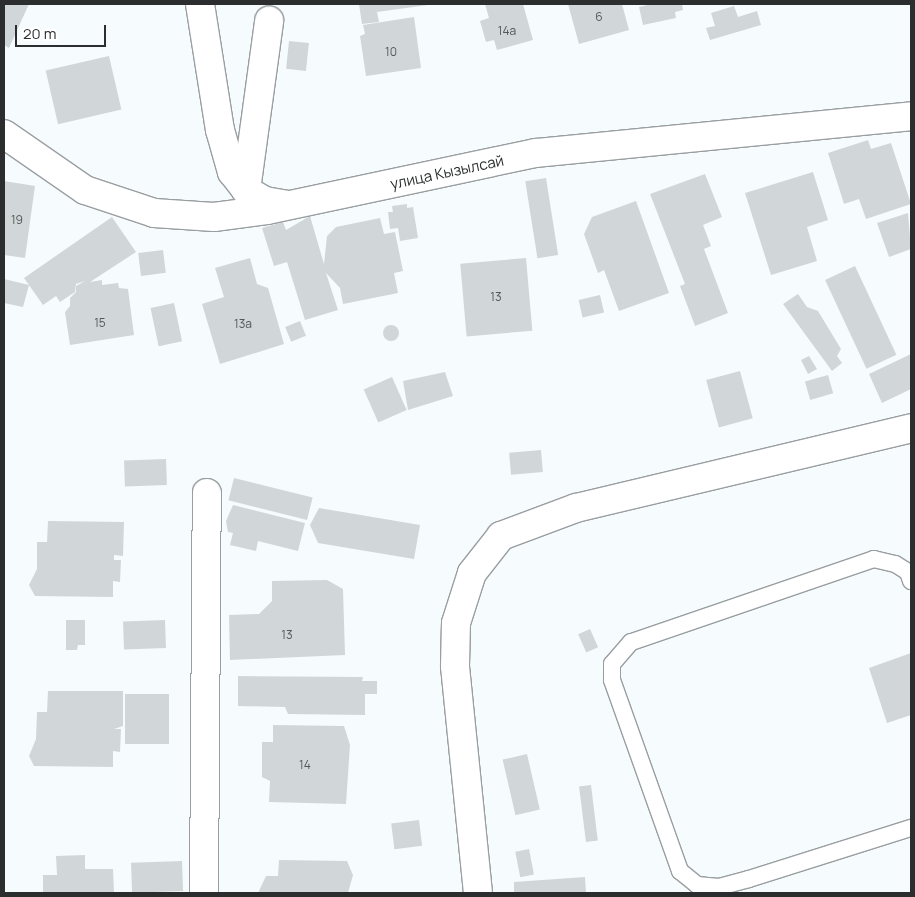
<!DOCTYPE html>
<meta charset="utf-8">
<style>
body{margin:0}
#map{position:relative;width:915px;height:897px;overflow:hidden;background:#f6fbfe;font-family:Manrope,sans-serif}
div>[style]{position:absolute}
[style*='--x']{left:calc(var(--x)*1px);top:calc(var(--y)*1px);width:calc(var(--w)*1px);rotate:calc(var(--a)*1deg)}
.building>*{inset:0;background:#d1d7d9;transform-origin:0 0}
.round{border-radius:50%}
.roads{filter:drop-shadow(1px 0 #999ea1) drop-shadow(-1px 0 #999ea1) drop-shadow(0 1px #999ea1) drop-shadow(0 -1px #999ea1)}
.service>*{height:16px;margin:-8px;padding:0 8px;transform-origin:8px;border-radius:8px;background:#fff}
.minor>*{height:28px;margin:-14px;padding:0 14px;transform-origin:14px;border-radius:14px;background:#fff}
span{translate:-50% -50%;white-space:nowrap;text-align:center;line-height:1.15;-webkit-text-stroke:5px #fff;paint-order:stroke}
.number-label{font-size:12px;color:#545859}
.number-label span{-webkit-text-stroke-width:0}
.street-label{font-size:15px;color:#2b2d2e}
.frame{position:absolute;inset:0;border:5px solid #2b2d2e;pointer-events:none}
.scale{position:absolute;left:15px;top:25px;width:91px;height:22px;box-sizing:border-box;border:2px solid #2b2d2e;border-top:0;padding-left:6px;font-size:15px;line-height:18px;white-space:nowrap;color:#2b2d2e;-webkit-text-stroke:4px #fff;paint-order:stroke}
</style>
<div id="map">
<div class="building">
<div style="clip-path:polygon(4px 4px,29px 4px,9px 48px,4px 45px)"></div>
<div style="clip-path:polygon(359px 4px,428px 4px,428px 5px,377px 12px,379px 22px,362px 24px)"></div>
<div style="clip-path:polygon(485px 4px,523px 4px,533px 40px,497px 50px,494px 40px,486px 42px,480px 21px,489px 18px)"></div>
<div style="clip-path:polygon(568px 4px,622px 4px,629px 30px,579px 44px)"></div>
<div style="clip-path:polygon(652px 4px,682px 4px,683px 10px,675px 12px,676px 18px,643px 25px,639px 7px)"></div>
<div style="clip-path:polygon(734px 6px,738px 17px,757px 11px,761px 25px,710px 40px,706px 28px,715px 26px,711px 13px)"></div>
<div style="clip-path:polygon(414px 17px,421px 68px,366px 76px,360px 36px,365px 34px,363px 25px)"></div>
<div style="left:289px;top:41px;width:20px;height:28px;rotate:6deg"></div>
<div style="left:109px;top:56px;width:55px;height:65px;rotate:77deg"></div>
<div style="clip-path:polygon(868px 140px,871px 149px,891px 143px,911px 204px,866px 219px,859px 199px,844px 204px,828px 153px)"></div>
<div style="clip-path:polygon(813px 172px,828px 220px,807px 227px,817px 261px,771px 275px,745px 193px)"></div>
<div style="clip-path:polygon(705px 174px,722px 217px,703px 225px,711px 246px,704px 249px,728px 313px,695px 326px,680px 286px,685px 284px,650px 194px)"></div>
<div style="left:546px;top:178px;width:78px;height:21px;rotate:81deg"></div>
<div style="clip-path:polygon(4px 181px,35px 186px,25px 258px,4px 255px)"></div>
<div style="clip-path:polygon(636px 201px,669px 293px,619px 311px,604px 270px,598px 273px,584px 234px,592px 217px)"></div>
<div style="clip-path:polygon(407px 204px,407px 208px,413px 207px,418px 238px,400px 241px,398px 228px,390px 229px,388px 212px,393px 212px,392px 206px)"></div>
<div style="clip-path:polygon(908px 213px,911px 249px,889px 257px,877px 223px)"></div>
<div style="clip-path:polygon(310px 216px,324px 264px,327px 236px,336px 227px,380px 218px,384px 234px,395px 232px,403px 271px,394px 273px,398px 293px,343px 304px,340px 288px,326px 273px,338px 310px,305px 320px,287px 262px,274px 266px,262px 228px,283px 222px,286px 230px)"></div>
<div style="clip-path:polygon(112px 217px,136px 252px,90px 282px,102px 280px,102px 285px,118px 283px,119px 288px,128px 289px,134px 335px,70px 345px,65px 312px,70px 306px,70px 298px,76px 292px,76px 286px,85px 281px,76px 284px,75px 292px,60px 302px,56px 296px,43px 305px,24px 278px)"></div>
<div style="left:163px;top:250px;width:23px;height:25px;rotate:83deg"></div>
<div style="clip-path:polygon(250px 258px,257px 284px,268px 288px,284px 344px,220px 364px,202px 304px,224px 297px,215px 268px)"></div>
<div style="left:526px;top:258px;width:73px;height:66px;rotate:85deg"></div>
<div style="left:855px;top:266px;width:98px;height:33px;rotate:65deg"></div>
<div style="clip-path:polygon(4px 279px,29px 285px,23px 307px,4px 303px)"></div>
<div style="clip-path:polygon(798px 294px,807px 307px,818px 311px,841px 349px,837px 356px,842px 363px,832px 371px,783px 304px)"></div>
<div style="left:600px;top:295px;width:18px;height:22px;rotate:77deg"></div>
<div style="left:174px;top:303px;width:39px;height:24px;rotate:78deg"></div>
<div style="left:300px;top:321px;width:16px;height:16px;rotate:68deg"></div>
<div class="round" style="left:383px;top:325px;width:16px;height:16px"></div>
<div style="clip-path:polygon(911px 354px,911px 389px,882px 403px,869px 374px)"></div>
<div style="clip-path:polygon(809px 356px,817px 369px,808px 374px,801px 360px)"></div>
<div style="left:740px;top:371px;width:49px;height:35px;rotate:75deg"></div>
<div style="clip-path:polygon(445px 372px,453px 396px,408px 410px,403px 381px)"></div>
<div style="left:828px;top:375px;width:19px;height:24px;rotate:74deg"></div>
<div style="left:392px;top:377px;width:36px;height:31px;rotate:66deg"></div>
<div style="left:541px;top:450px;width:22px;height:32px;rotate:85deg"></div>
<div style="left:166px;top:459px;width:26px;height:42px;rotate:88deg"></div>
<div style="left:234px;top:478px;width:81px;height:23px;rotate:14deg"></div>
<div style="clip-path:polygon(233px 505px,305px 523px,298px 551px,258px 541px,256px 551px,230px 545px,233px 533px,228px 532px,226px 521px)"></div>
<div style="clip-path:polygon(319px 508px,420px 525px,414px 559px,318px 543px,310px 525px)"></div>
<div style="clip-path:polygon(48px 521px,124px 522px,123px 556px,114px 555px,114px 560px,121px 560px,120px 582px,113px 581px,113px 597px,35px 596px,29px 585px,37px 569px,37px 542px,47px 542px)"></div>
<div style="clip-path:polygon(327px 580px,343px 589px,345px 655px,230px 660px,229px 615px,259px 614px,272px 601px,272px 581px)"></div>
<div style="clip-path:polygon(66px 620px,85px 620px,85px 645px,78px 645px,77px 650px,66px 650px)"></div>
<div style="left:165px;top:620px;width:28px;height:42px;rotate:88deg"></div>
<div style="left:590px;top:629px;width:20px;height:13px;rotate:66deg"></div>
<div style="clip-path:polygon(911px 653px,911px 715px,887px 723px,869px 668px)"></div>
<div style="clip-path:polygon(238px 676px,363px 677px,362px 681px,377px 681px,377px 694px,365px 694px,365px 715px,288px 714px,285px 707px,238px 706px)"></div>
<div style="clip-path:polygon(48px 691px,123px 691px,123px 726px,114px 729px,121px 729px,120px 752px,113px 751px,113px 767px,34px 766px,29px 756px,36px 739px,37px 712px,47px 712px)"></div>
<div style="left:125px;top:694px;width:44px;height:50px"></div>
<div style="clip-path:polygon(273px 725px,344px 726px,350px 745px,346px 804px,269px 802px,270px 781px,262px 777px,262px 742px,273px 742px)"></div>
<div style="left:527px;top:754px;width:57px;height:25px;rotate:77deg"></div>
<div style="left:591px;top:785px;width:56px;height:12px;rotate:83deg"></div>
<div style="left:419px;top:820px;width:26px;height:28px;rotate:83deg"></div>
<div style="left:529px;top:849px;width:26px;height:14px;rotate:79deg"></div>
<div style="clip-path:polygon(85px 855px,85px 869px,113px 869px,114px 893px,43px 893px,43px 875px,57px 875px,56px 856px)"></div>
<div style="clip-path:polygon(279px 860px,347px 861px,353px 875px,348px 893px,258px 893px,266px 876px,278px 876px)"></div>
<div style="left:182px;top:861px;width:30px;height:51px;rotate:88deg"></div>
<div style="clip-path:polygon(585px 877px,586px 893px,514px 893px,514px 882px)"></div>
</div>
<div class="roads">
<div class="service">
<div style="--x:911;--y:581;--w:9;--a:-108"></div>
<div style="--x:908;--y:572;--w:15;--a:-148"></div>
<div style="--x:895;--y:564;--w:22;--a:-167"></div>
<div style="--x:874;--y:559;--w:257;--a:161.1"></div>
<div style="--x:631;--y:642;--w:29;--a:131"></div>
<div style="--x:612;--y:664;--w:16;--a:90"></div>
<div style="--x:612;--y:680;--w:203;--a:70.4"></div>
<div style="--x:680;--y:871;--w:22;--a:39"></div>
<div style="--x:697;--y:885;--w:22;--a:5"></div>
<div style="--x:719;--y:887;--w:31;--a:-15"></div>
<div style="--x:749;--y:879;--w:170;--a:-17.5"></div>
</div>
<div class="minor">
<div style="--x:200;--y:4;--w:128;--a:81"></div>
<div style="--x:220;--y:130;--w:44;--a:74.1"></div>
<div style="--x:232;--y:172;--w:23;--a:52"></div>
<div style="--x:246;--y:190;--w:22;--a:30"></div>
<div style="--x:265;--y:201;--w:22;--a:10"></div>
<div style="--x:4;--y:134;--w:98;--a:34.7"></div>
<div style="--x:85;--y:190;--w:73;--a:18.4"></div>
<div style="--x:154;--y:213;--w:60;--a:3.8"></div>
<div style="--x:214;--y:217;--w:53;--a:-7.5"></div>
<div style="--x:267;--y:210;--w:275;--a:-12"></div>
<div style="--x:536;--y:153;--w:377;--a:-5.6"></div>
<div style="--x:246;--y:190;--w:171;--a:-82.2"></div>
<div style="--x:204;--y:893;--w:400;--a:-89.6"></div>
<div style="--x:478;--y:893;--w:228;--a:-95.8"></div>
<div style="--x:455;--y:666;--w:43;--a:-88.7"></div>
<div style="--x:456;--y:623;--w:52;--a:-72.3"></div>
<div style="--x:472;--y:573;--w:47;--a:-51.9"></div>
<div style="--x:501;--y:536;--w:80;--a:-20.5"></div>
<div style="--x:576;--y:508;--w:344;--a:-13.4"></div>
</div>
</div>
<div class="number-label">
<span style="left:599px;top:17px">6</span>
<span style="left:507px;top:31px">14а</span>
<span style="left:391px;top:52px">10</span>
<span style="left:17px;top:220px">19</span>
<span style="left:496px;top:297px">13</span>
<span style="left:100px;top:323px">15</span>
<span style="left:243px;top:324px">13а</span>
<span style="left:287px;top:635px">13</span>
<span style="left:305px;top:765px">14</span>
</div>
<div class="street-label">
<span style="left:447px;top:172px;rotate:-12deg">улица Кызылсай</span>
</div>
<div class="frame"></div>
<div class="scale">20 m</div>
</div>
